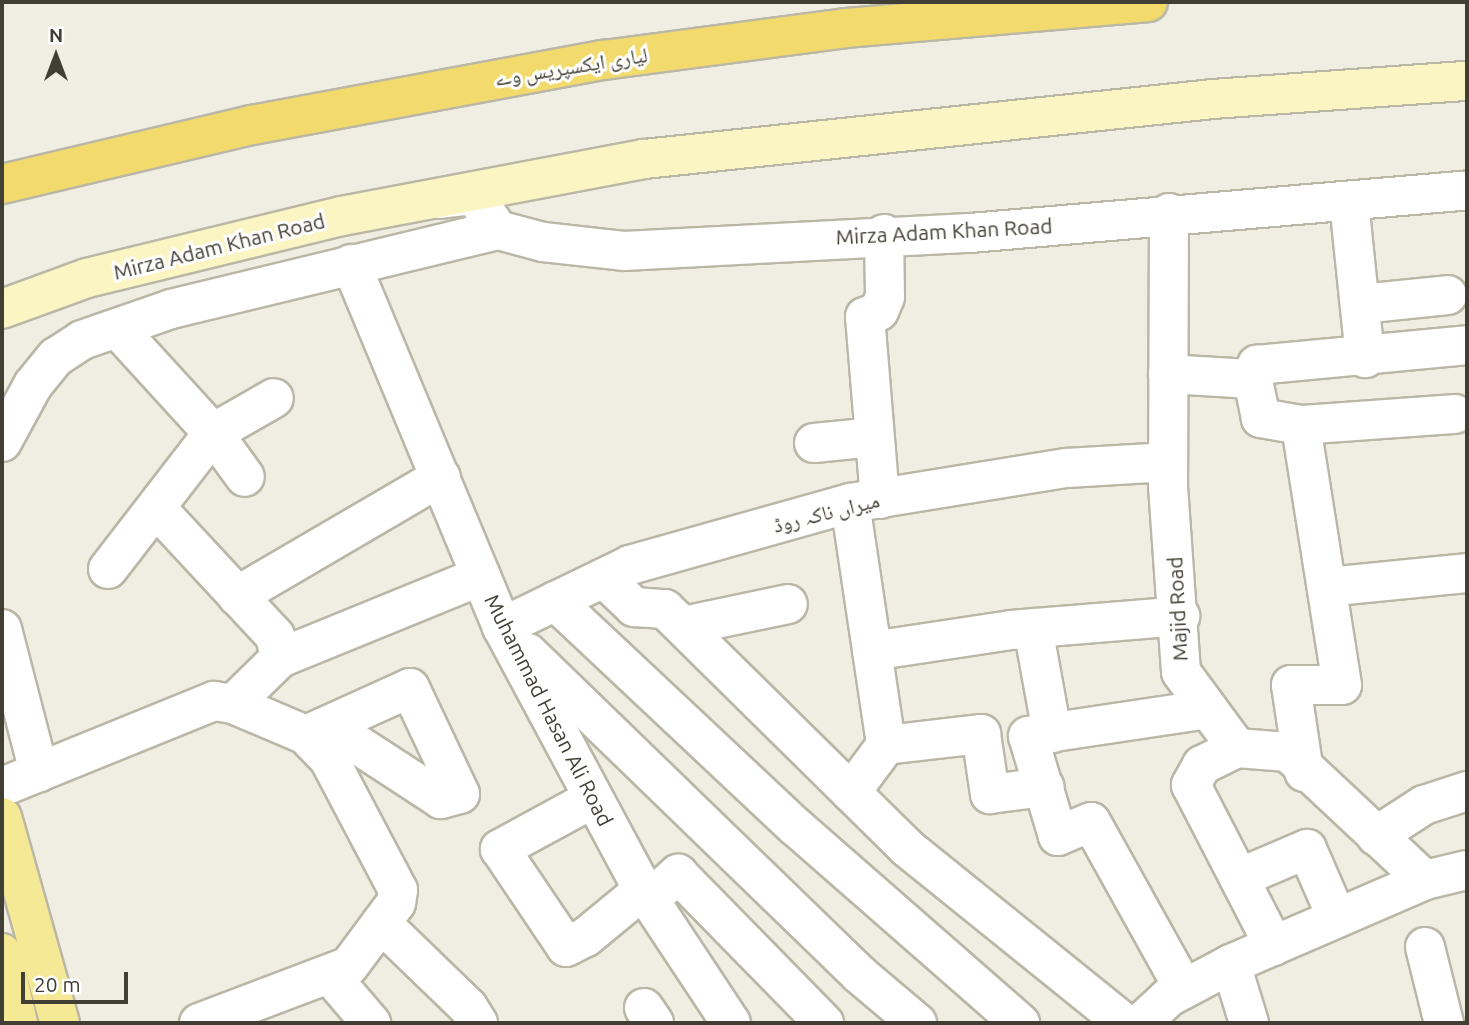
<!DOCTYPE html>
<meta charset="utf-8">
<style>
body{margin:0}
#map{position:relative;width:1469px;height:1025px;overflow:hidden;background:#f0eee3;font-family:Ubuntu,"Noto Naskh Arabic",sans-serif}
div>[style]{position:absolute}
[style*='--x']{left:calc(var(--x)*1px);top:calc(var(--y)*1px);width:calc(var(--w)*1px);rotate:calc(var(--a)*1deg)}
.roads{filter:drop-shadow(2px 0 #bab7a7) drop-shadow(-2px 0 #bab7a7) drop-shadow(0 2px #bab7a7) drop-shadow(0 -2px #bab7a7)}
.minor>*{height:38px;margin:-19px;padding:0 19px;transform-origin:19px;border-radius:19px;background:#fff}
.secondary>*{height:38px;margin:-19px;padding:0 19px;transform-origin:19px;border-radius:19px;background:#faf5c3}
.primary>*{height:38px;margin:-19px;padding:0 19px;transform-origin:19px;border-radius:19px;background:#f5e996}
.motorway>*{height:38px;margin:-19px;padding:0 19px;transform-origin:19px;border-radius:19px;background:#f2da6c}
span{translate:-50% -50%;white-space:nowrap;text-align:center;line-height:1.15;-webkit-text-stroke:6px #fff;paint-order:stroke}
.street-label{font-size:21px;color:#413e34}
.frame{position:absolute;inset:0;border:4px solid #413e34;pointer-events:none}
.north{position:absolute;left:21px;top:21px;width:70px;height:70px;-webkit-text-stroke:5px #fff;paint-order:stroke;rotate:0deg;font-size:19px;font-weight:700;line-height:28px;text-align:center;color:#413e34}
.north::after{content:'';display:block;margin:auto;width:24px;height:32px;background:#413e34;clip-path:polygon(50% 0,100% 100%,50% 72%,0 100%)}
.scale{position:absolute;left:21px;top:972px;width:107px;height:32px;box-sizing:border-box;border:4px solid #413e34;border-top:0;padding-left:9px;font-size:21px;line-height:24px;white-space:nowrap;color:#413e34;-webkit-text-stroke:5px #fff;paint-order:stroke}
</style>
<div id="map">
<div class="roads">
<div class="minor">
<div style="--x:440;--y:199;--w:34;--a:-7"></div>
<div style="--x:474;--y:195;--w:42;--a:55.6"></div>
<div style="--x:498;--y:230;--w:47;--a:14.9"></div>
<div style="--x:543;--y:242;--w:81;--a:6.3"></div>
<div style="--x:624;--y:251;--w:346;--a:-3"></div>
<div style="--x:970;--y:233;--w:499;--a:-4.9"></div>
<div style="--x:1349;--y:202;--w:157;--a:84.1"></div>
<div style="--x:1169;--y:213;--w:273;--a:90.2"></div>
<div style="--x:1168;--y:486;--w:186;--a:86"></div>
<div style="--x:1181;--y:672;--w:94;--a:53.6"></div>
<div style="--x:1237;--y:748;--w:51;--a:4.5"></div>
<div style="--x:1288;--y:752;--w:187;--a:43.1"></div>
<div style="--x:351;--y:264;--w:393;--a:67.4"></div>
<div style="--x:502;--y:627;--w:298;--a:61.8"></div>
<div style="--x:643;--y:890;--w:159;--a:56.5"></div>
<div style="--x:1361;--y:304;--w:87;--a:-5.9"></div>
<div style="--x:117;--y:328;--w:142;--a:47.6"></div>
<div style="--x:213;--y:433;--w:54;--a:54"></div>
<div style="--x:1168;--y:374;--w:85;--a:3.4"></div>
<div style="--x:1301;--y:425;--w:154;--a:-4.1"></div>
<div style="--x:2;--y:442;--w:65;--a:-61.5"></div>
<div style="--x:33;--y:385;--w:36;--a:-51"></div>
<div style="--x:56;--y:357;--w:31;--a:-33"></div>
<div style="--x:82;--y:340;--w:94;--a:-19.2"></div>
<div style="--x:171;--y:309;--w:336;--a:-13.6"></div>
<div style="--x:814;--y:443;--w:60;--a:-5.7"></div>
<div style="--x:880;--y:499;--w:183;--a:-94.7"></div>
<div style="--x:865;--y:317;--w:15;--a:-23"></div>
<div style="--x:879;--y:311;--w:15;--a:-67"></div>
<div style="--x:885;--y:297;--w:63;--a:-90.9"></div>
<div style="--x:850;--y:503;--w:245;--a:81.5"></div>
<div style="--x:886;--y:745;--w:59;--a:126.7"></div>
<div style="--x:158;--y:510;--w:172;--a:47.1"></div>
<div style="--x:275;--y:636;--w:23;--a:77"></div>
<div style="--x:108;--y:569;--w:172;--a:-52.3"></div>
<div style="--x:213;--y:433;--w:70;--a:-29.8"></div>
<div style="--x:604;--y:578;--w:42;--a:44"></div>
<div style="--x:634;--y:607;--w:31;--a:4"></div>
<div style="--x:665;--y:609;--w:339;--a:44.6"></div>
<div style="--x:906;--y:847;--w:280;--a:38.9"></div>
<div style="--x:1327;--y:587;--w:141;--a:-5.7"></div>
<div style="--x:237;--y:596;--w:236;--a:-30.3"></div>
<div style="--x:555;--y:601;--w:330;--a:43.2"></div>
<div style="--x:796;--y:827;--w:298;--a:41.2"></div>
<div style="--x:683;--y:626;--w:107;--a:-11.8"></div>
<div style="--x:502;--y:627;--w:142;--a:-25.8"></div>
<div style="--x:630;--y:565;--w:229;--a:-15.7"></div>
<div style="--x:850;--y:503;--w:220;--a:-9.2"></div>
<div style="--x:1067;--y:468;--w:101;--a:-3.4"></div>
<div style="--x:1033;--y:628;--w:107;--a:79.7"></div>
<div style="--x:2;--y:629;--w:148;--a:75.5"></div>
<div style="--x:872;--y:651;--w:141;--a:-8.6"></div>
<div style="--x:1011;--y:630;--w:170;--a:-4.7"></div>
<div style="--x:528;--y:653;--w:461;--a:44.1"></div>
<div style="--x:859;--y:974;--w:76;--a:40.2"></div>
<div style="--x:233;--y:704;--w:66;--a:-44.4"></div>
<div style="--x:280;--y:658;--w:217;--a:-22.2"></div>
<div style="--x:886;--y:745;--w:96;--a:-6.6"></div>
<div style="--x:981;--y:734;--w:61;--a:81.5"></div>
<div style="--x:990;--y:794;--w:55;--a:-7.3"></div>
<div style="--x:1237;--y:748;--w:39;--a:154"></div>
<div style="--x:1202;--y:765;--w:23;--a:119"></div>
<div style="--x:1191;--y:785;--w:181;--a:62.7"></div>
<div style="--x:1304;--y:772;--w:88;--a:-98.5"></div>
<div style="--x:1291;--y:685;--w:51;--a:0"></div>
<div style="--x:1342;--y:685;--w:263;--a:-99"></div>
<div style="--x:1301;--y:425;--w:41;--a:-170.1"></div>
<div style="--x:1261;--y:418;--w:40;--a:-102"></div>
<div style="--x:1253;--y:379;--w:15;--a:-74"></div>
<div style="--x:1257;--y:365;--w:211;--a:-5.4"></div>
<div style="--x:2;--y:787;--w:229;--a:-22.1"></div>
<div style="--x:214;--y:701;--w:19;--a:9"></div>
<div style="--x:233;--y:704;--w:79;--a:23"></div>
<div style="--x:306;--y:735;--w:114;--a:-24.3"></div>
<div style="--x:410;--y:688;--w:117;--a:64.7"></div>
<div style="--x:460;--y:794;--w:20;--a:165"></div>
<div style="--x:441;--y:799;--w:134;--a:-146.9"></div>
<div style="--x:592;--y:799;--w:105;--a:151.5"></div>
<div style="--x:500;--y:849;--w:118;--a:56"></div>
<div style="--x:566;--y:947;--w:22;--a:-27"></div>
<div style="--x:586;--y:937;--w:74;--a:-39.5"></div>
<div style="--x:1376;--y:836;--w:57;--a:-32.9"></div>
<div style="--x:1424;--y:805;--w:45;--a:-18"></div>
<div style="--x:1239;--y:878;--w:74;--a:-23.1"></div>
<div style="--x:1307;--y:849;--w:75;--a:66.5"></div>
<div style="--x:650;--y:899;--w:38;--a:-42"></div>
<div style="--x:678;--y:874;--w:209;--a:45.6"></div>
<div style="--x:381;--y:923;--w:121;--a:44"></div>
<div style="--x:468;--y:1007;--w:19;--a:58"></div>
<div style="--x:1425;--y:947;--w:78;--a:76"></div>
<div style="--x:1231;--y:964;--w:62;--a:73"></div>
<div style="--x:329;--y:974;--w:65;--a:49.4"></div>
<div style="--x:1184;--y:989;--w:191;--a:-119.1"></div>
<div style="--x:1091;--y:822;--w:36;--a:157"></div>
<div style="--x:1058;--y:836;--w:104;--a:-106.7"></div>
<div style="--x:1028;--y:736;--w:182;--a:-8.5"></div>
<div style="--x:644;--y:1008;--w:18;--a:56"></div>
<div style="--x:199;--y:1023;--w:160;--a:-20.8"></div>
<div style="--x:349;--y:966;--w:79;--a:-53.3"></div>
<div style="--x:396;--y:903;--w:13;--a:-81"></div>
<div style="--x:398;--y:890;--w:148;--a:-117.8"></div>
<div style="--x:329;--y:759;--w:33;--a:-134"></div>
<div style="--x:1141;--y:1023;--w:38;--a:-43"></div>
<div style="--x:1169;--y:997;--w:70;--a:-28"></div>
<div style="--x:1231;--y:964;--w:211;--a:-23.4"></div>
<div style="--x:1425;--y:880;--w:43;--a:-13.4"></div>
</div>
<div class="secondary">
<div style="--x:2;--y:309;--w:90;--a:-20"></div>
<div style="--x:87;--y:278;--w:262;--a:-13.7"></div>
<div style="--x:342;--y:216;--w:307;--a:-10.7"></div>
<div style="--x:644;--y:159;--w:572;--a:-6.02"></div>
<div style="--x:1213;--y:99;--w:255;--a:-4.1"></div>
</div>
<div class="primary">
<div style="--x:2;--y:817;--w:214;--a:74.3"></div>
<div style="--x:2;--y:953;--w:72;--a:77.1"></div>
</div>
<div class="motorway">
<div style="--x:2;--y:184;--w:257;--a:-13.3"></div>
<div style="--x:252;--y:125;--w:358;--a:-10.5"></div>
<div style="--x:604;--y:60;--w:244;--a:-7.5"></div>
<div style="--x:846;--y:28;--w:303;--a:-4.9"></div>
</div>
</div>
<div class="street-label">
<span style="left:571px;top:66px;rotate:-9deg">لیاری ایکسپریس وے</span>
<span style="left:944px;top:231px;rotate:-3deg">Mirza Adam Khan Road</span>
<span style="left:219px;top:246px;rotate:-14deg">Mirza Adam Khan Road</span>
<span style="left:826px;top:512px;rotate:-14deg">میراں ناکہ روڈ</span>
<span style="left:1177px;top:609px;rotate:-93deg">Majid Road</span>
<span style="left:549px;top:710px;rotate:63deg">Muhammad Hasan Ali Road</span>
</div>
<div class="frame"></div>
<div class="north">N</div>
<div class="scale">20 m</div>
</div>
